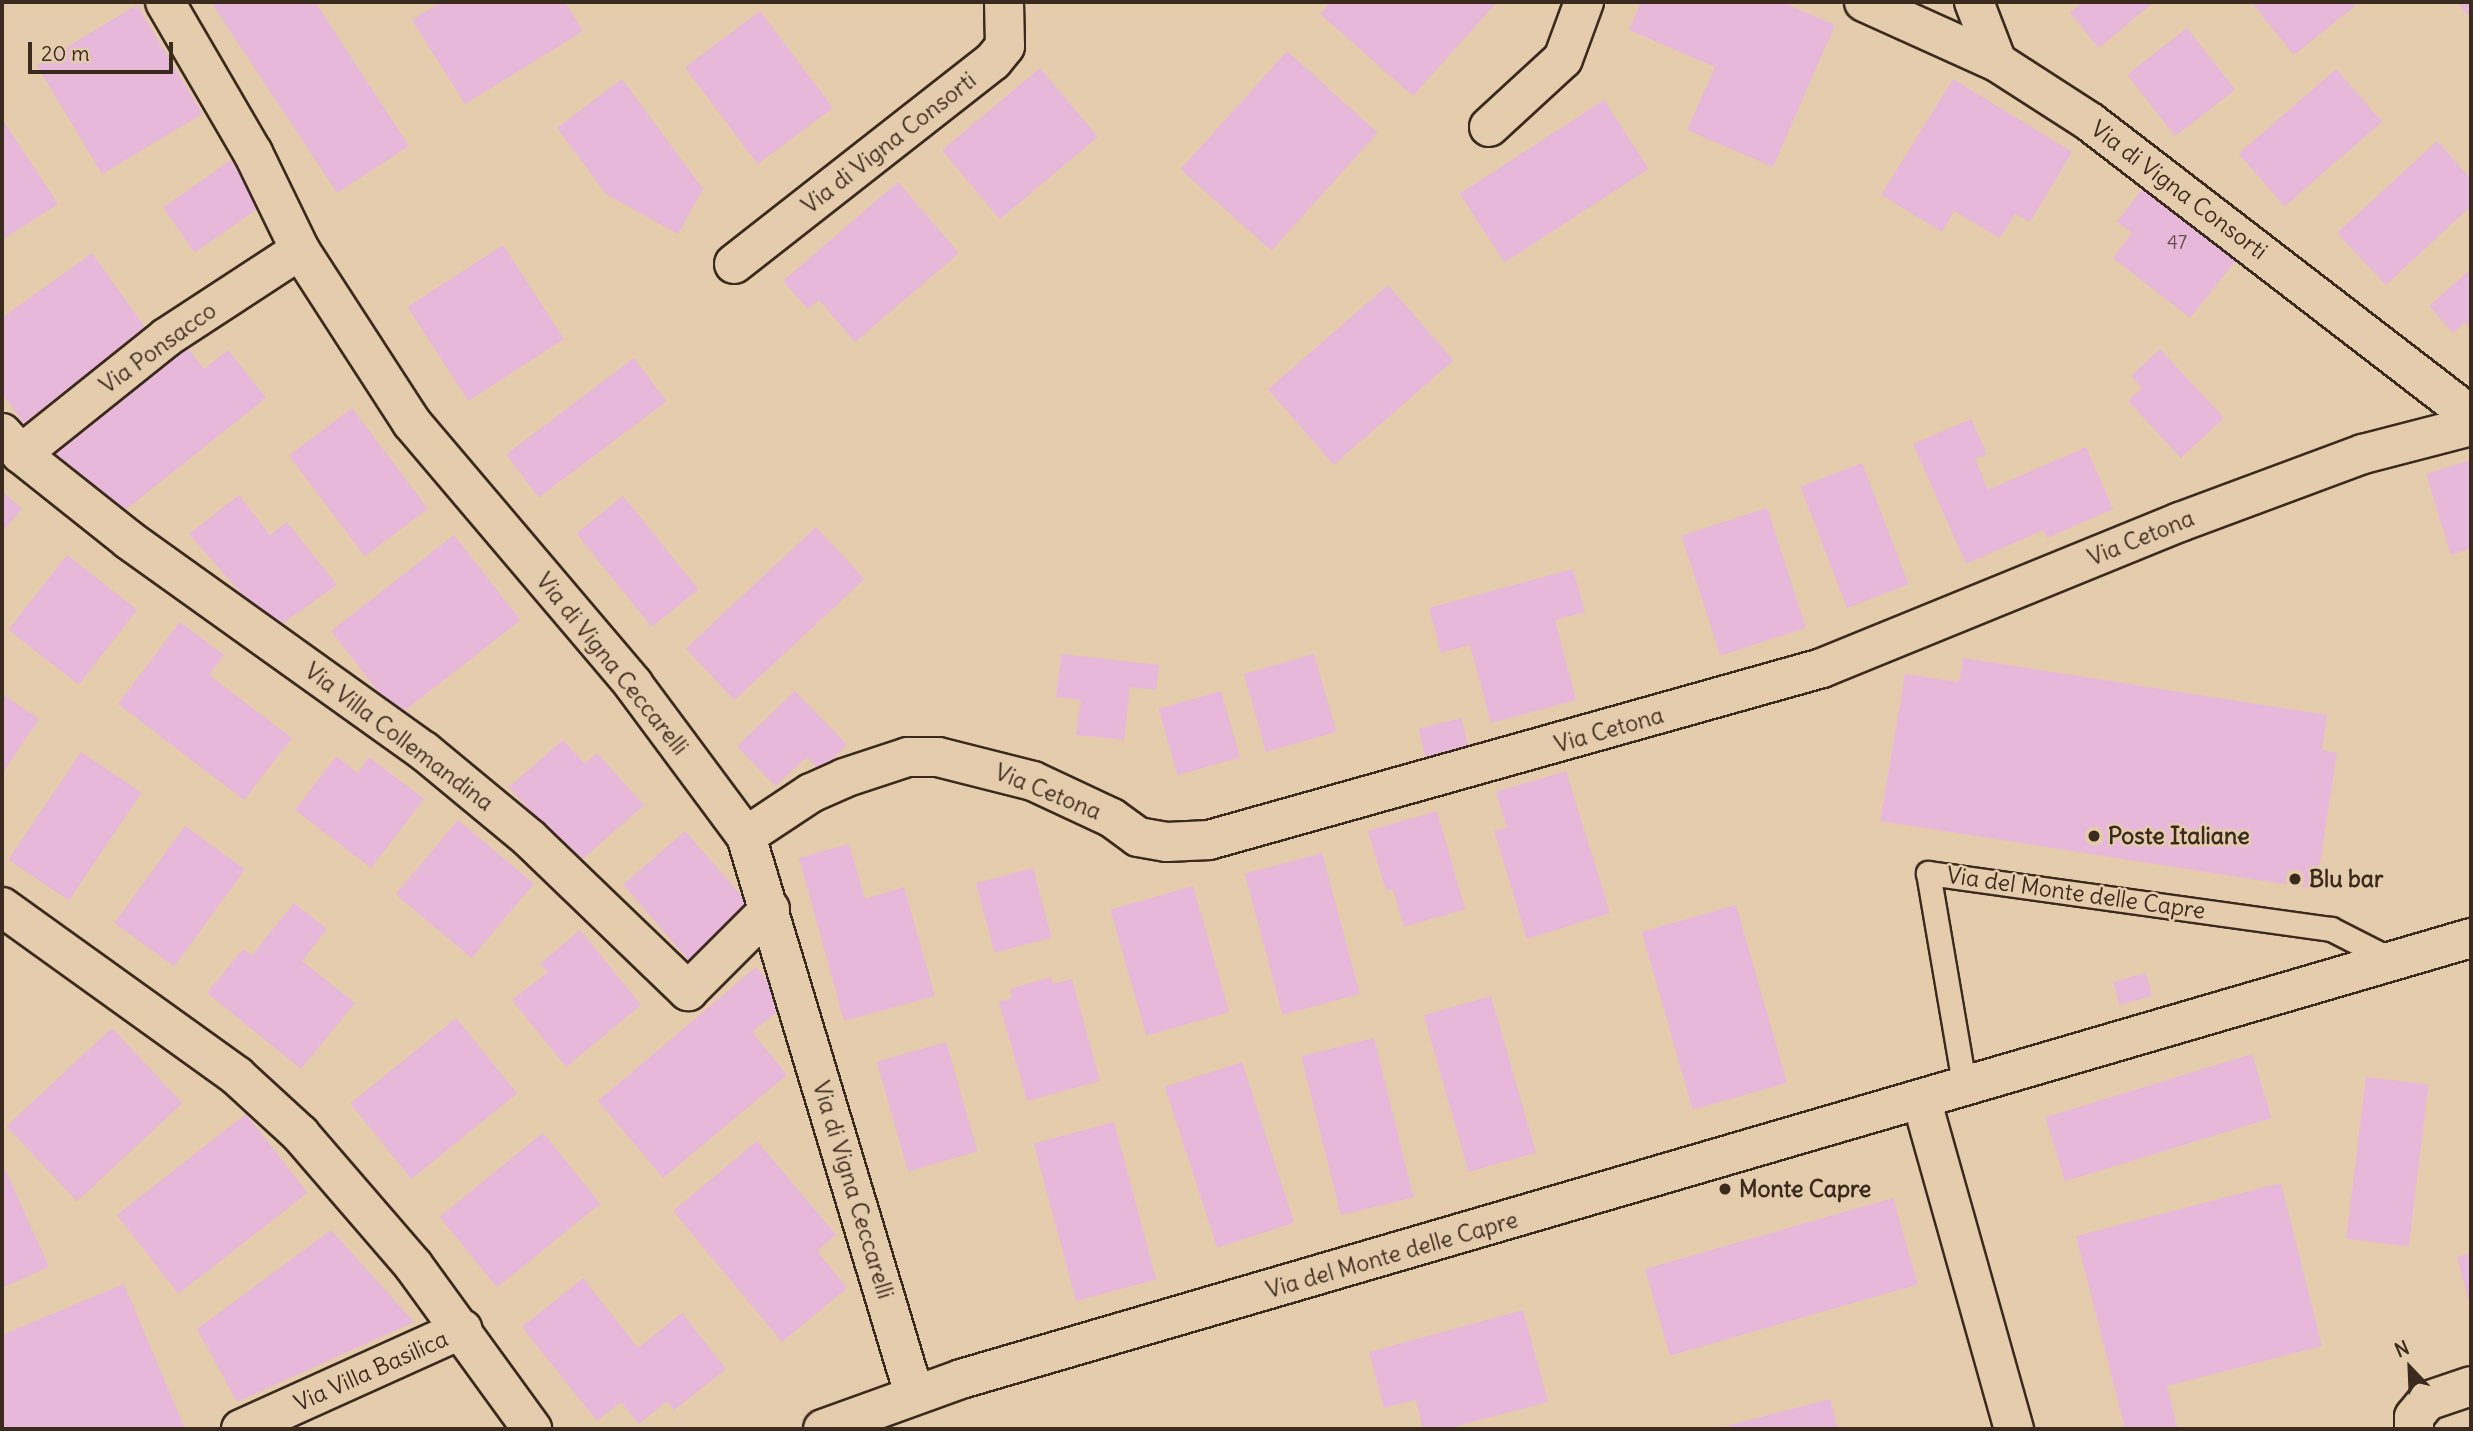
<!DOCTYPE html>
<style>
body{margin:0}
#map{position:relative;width:2473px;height:1431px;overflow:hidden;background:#e4ccac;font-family:Delius,sans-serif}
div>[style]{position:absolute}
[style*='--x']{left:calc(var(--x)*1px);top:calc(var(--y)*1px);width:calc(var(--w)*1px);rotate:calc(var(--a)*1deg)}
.building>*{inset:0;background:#e8b8da;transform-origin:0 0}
.roads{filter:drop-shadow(2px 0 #3b2a1e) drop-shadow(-2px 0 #3b2a1e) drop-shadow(0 2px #3b2a1e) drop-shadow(0 -2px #3b2a1e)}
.lane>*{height:23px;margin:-11.5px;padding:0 11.5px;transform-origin:11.5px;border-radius:11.5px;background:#e4ccac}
.street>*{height:38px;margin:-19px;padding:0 19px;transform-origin:19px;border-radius:19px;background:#e4ccac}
.dots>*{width:19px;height:19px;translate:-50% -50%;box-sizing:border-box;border:4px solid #e4ccac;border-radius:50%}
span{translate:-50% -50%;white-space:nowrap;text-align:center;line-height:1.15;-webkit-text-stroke:5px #e4ccac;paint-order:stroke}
.number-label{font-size:19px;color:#664e4d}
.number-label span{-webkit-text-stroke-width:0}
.street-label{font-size:23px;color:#3b2a1e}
.poi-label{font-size:23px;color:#3b2a1e;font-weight:700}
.left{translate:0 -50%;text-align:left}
.frame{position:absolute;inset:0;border:4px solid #3b2a1e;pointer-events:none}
.north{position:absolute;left:2375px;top:1333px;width:70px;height:70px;-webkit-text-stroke:5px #e4ccac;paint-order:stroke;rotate:337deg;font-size:19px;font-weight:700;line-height:28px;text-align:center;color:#3b2a1e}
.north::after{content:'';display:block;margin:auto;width:24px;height:32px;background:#3b2a1e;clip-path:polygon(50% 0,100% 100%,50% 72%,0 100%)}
.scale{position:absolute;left:28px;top:42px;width:145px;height:32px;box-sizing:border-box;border:4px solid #3b2a1e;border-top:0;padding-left:9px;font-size:21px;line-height:24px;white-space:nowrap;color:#3b2a1e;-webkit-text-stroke:5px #e4ccac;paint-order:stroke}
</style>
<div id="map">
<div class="building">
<div style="clip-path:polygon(211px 2px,315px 2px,409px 146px,337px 193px)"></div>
<div style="clip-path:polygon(441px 2px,565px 2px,583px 31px,465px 104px,412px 20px)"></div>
<div style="clip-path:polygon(1331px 2px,1497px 2px,1413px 96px,1320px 14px)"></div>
<div style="clip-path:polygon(1641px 2px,1782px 2px,1835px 25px,1773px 167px,1687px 130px,1715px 67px,1629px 30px)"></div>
<div style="clip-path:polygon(2083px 2px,2154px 2px,2099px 48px,2070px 13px)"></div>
<div style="clip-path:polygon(2251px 2px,2360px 2px,2294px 55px)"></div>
<div style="clip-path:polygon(2457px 2px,2471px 2px,2471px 19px)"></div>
<div style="left:137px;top:5px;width:127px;height:117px;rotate:59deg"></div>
<div style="left:760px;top:11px;width:121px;height:94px;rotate:53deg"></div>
<div style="left:2187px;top:28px;width:78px;height:76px;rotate:52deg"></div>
<div style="left:1287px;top:51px;width:122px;height:159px;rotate:42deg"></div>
<div style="left:1040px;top:68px;width:90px;height:128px;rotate:50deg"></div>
<div style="left:2336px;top:69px;width:70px;height:129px;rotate:49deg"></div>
<div style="clip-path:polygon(622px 79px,703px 189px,678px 234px,606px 194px,557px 128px)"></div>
<div style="clip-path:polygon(1953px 79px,2072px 152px,2030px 222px,2015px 214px,2000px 238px,1954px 211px,1942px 232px,1881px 195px)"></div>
<div style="left:1604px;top:100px;width:82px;height:172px;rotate:57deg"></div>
<div style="clip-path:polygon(2px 119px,58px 204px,2px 240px)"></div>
<div style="clip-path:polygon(2437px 141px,2471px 179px,2471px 206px,2386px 285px,2337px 233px)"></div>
<div style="left:231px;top:160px;width:55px;height:83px;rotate:55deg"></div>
<div style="clip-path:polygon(2149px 180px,2242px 253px,2190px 318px,2113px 258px,2132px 233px,2117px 222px)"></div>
<div style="clip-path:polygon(898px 182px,959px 253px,855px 342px,819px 300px,808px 309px,783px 281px)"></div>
<div style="left:503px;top:245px;width:112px;height:114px;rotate:57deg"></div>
<div style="clip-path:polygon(92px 253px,152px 337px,27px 428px,2px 393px,2px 318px)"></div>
<div style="clip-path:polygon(2471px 269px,2471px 328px,2465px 322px,2453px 333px,2429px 306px)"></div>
<div style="left:1388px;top:285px;width:100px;height:159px;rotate:49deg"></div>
<div style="clip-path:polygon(180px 338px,204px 369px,228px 350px,266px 398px,109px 523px,46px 444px)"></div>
<div style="clip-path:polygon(2160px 349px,2224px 418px,2181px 458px,2128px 401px,2142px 388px,2131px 376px)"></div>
<div style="left:634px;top:358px;width:54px;height:160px;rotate:53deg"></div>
<div style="left:352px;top:408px;width:126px;height:79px;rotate:53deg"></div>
<div style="clip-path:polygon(1971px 419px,1987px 454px,1975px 459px,1988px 490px,2086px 447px,2113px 509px,2047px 538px,2044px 530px,1966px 564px,1913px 444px)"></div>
<div style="clip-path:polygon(2471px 460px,2471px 548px,2451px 555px,2426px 474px)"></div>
<div style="left:1862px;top:463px;width:130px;height:66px;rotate:69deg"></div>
<div style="clip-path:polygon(2px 491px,22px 509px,2px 532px)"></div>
<div style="clip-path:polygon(239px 495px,270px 535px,287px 522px,337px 585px,273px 630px,189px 534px)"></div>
<div style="left:623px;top:496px;width:120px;height:60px;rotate:51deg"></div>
<div style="left:1767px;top:508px;width:126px;height:90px;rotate:72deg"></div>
<div style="left:816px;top:527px;width:71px;height:178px;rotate:47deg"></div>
<div style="left:454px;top:535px;width:108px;height:156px;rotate:52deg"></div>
<div style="left:67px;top:555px;width:89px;height:95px;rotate:38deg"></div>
<div style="clip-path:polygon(1573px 569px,1585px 612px,1555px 620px,1576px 700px,1491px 723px,1470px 645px,1441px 653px,1429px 608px)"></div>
<div style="clip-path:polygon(180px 622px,224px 655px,209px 675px,292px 738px,244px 800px,118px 704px)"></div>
<div style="clip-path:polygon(1061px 654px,1159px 665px,1156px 690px,1130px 687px,1124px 740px,1076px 735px,1081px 700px,1056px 697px)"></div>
<div style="left:1314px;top:654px;width:81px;height:73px;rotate:74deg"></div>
<div style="clip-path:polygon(1963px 658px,2327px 715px,2322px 750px,2337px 753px,2316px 889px,1880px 821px,1905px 674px,1959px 682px)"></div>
<div style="clip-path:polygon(795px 691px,847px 745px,819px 771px,807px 757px,775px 786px,737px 746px)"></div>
<div style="left:1221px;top:691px;width:69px;height:65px;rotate:74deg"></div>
<div style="clip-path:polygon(2px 694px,39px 719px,2px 774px)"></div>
<div style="left:1461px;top:718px;width:33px;height:44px;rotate:76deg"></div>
<div style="clip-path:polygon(563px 740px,585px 764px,597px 753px,644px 805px,577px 864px,509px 787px)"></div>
<div style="left:81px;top:752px;width:73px;height:130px;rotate:34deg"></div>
<div style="clip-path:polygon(336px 756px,358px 773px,369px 757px,424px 799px,371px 868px,295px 810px)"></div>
<div style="clip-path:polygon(1566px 771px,1610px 913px,1527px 939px,1494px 831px,1507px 828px,1496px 792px)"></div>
<div style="clip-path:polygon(1437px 811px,1465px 909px,1404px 927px,1393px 889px,1386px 891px,1368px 831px)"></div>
<div style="left:458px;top:820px;width:99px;height:97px;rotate:40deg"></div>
<div style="left:185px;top:826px;width:74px;height:120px;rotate:36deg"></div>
<div style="left:685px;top:831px;width:104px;height:82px;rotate:49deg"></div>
<div style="clip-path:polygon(849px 844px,865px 899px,904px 887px,935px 996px,844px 1021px,799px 858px)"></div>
<div style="left:1322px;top:853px;width:146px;height:80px;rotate:75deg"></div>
<div style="left:1033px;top:868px;width:72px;height:59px;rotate:75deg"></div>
<div style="left:1193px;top:886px;width:131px;height:86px;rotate:74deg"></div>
<div style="clip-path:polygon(294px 903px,327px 929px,302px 961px,355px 1003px,301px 1069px,207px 993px,243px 949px,252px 955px)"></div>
<div style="left:1736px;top:905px;width:185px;height:98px;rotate:74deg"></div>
<div style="clip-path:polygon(580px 930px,641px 1005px,566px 1067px,512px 1000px,548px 972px,540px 964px)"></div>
<div style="clip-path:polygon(756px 967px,787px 1004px,752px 1032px,787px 1075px,663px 1178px,598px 1101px)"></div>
<div style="left:2146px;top:973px;width:24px;height:34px;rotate:75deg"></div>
<div style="clip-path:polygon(1051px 977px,1053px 984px,1072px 979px,1100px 1081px,1027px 1101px,999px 1002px,1012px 998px,1010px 989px)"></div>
<div style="left:1491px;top:996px;width:163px;height:70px;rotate:74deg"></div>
<div style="left:456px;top:1018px;width:97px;height:136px;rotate:51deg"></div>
<div style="left:112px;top:1028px;width:103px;height:144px;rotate:47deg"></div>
<div style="left:1374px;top:1038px;width:164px;height:75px;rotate:76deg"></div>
<div style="left:946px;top:1042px;width:114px;height:72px;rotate:74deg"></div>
<div style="left:2252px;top:1054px;width:67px;height:216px;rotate:73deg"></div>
<div style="left:1242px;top:1062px;width:169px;height:81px;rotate:72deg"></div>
<div style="left:2366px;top:1077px;width:63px;height:163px;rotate:7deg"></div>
<div style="left:246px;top:1114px;width:100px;height:164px;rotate:52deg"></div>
<div style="left:1114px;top:1122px;width:163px;height:83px;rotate:75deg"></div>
<div style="left:543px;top:1133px;width:91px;height:133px;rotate:51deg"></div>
<div style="clip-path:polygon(757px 1141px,836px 1235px,817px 1251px,847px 1288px,782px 1342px,673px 1211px)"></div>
<div style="clip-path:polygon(5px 1169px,49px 1267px,2px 1288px,2px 1171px)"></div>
<div style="clip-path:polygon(2281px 1183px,2322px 1346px,2167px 1386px,2178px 1429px,2125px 1429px,2076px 1236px)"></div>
<div style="left:1893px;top:1198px;width:90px;height:258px;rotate:74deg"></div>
<div style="clip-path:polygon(331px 1230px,414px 1322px,237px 1402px,197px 1329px)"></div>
<div style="clip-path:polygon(2471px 1253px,2471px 1306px,2470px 1306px,2457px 1257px)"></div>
<div style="clip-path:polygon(583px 1278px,638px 1348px,682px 1313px,726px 1369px,674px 1410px,667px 1401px,639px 1424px,621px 1402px,597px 1421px,522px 1327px)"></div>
<div style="clip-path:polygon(124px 1284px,185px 1429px,2px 1429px,2px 1335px)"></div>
<div style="clip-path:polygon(1523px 1310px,1548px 1402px,1445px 1429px,1423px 1429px,1416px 1400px,1384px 1408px,1369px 1352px)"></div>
<div style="clip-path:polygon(1830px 1399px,1838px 1429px,1728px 1429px,1727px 1426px)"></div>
</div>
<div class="roads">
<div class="lane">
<div style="--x:1965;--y:1089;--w:219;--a:-99.7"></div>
<div style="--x:1928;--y:873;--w:407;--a:7.9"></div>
<div style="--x:2331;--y:929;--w:68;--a:26.9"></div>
</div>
<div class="street">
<div style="--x:165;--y:2;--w:175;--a:59.8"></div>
<div style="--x:253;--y:153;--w:108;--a:64.1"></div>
<div style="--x:300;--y:250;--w:206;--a:57.1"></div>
<div style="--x:412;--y:423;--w:342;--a:49.7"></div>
<div style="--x:633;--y:684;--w:189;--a:53.4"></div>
<div style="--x:746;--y:836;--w:583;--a:73.24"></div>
<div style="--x:1864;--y:2;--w:146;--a:24.3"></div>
<div style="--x:1997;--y:62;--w:111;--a:32.8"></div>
<div style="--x:2090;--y:122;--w:481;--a:37.6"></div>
<div style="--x:1974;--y:2;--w:64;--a:69"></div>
<div style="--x:1489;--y:127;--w:100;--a:-42.6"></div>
<div style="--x:1563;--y:59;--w:61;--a:-69.8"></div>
<div style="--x:734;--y:264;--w:329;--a:-38.1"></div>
<div style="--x:993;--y:61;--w:19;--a:-51"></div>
<div style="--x:1005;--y:46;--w:44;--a:-91.3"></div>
<div style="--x:2;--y:433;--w:28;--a:48"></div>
<div style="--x:21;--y:454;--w:138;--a:38.5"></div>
<div style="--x:129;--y:540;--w:363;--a:35.6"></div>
<div style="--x:424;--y:751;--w:136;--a:39.6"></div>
<div style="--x:529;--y:838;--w:221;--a:43.9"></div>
<div style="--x:688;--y:991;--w:116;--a:-45"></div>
<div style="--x:21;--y:454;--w:187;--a:-38.7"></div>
<div style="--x:167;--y:337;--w:159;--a:-33.2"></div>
<div style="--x:746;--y:836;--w:78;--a:-33.5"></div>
<div style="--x:811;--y:793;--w:36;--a:-24"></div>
<div style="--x:844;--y:778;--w:67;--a:-18.2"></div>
<div style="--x:908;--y:757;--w:30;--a:0"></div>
<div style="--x:938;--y:757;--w:98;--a:14.2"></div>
<div style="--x:1033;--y:781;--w:87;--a:25.1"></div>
<div style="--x:1112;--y:818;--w:32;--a:36"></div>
<div style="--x:1138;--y:837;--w:29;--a:10"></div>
<div style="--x:1167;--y:842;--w:42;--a:-2.7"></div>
<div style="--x:1209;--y:840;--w:637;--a:-15.67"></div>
<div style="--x:1822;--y:668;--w:387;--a:-22.2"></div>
<div style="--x:2180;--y:522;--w:195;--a:-20.4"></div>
<div style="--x:2363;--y:454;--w:112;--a:-14.5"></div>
<div style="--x:2;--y:907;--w:289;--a:35.7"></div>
<div style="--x:237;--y:1076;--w:86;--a:42.6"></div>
<div style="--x:300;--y:1134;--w:173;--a:49.2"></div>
<div style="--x:413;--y:1265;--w:203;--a:54"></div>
<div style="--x:1922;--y:1102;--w:340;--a:74.3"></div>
<div style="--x:241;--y:1429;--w:243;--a:-24.3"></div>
<div style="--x:823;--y:1429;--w:147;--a:-19.9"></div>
<div style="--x:961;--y:1379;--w:1573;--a:-16.28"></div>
<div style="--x:2414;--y:1429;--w:12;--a:-90"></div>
<div style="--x:2414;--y:1417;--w:21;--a:-51"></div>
<div style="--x:2427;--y:1401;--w:46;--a:-18.8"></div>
</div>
</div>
<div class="dots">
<div style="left:2094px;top:836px;background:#3b2a1e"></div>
<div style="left:2295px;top:879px;background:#3b2a1e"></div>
<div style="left:1725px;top:1189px;background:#3b2a1e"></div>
</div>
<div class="number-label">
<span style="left:2177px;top:243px">47</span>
</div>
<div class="street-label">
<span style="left:889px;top:143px;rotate:-38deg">Via di Vigna Consorti</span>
<span style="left:2179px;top:190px;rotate:37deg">Via di Vigna Consorti</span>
<span style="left:158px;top:348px;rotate:-36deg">Via Ponsacco</span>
<span style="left:2141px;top:538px;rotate:-22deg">Via Cetona</span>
<span style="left:612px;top:664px;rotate:51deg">Via di Vigna Ceccarelli</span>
<span style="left:1609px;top:730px;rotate:-16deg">Via Cetona</span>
<span style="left:399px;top:737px;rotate:37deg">Via Villa Collemandina</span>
<span style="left:1048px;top:792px;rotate:22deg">Via Cetona</span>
<span style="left:2076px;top:893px;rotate:8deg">Via del Monte delle Capre</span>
<span style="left:853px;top:1190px;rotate:73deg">Via di Vigna Ceccarelli</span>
<span style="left:1392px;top:1255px;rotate:-16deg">Via del Monte delle Capre</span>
<span style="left:371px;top:1371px;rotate:-24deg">Via Villa Basilica</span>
</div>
<div class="poi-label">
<span class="left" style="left:2108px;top:836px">Poste Italiane</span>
<span class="left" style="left:2309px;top:879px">Blu bar</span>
<span class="left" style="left:1739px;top:1189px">Monte Capre</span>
</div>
<div class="frame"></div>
<div class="north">N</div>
<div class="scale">20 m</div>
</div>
